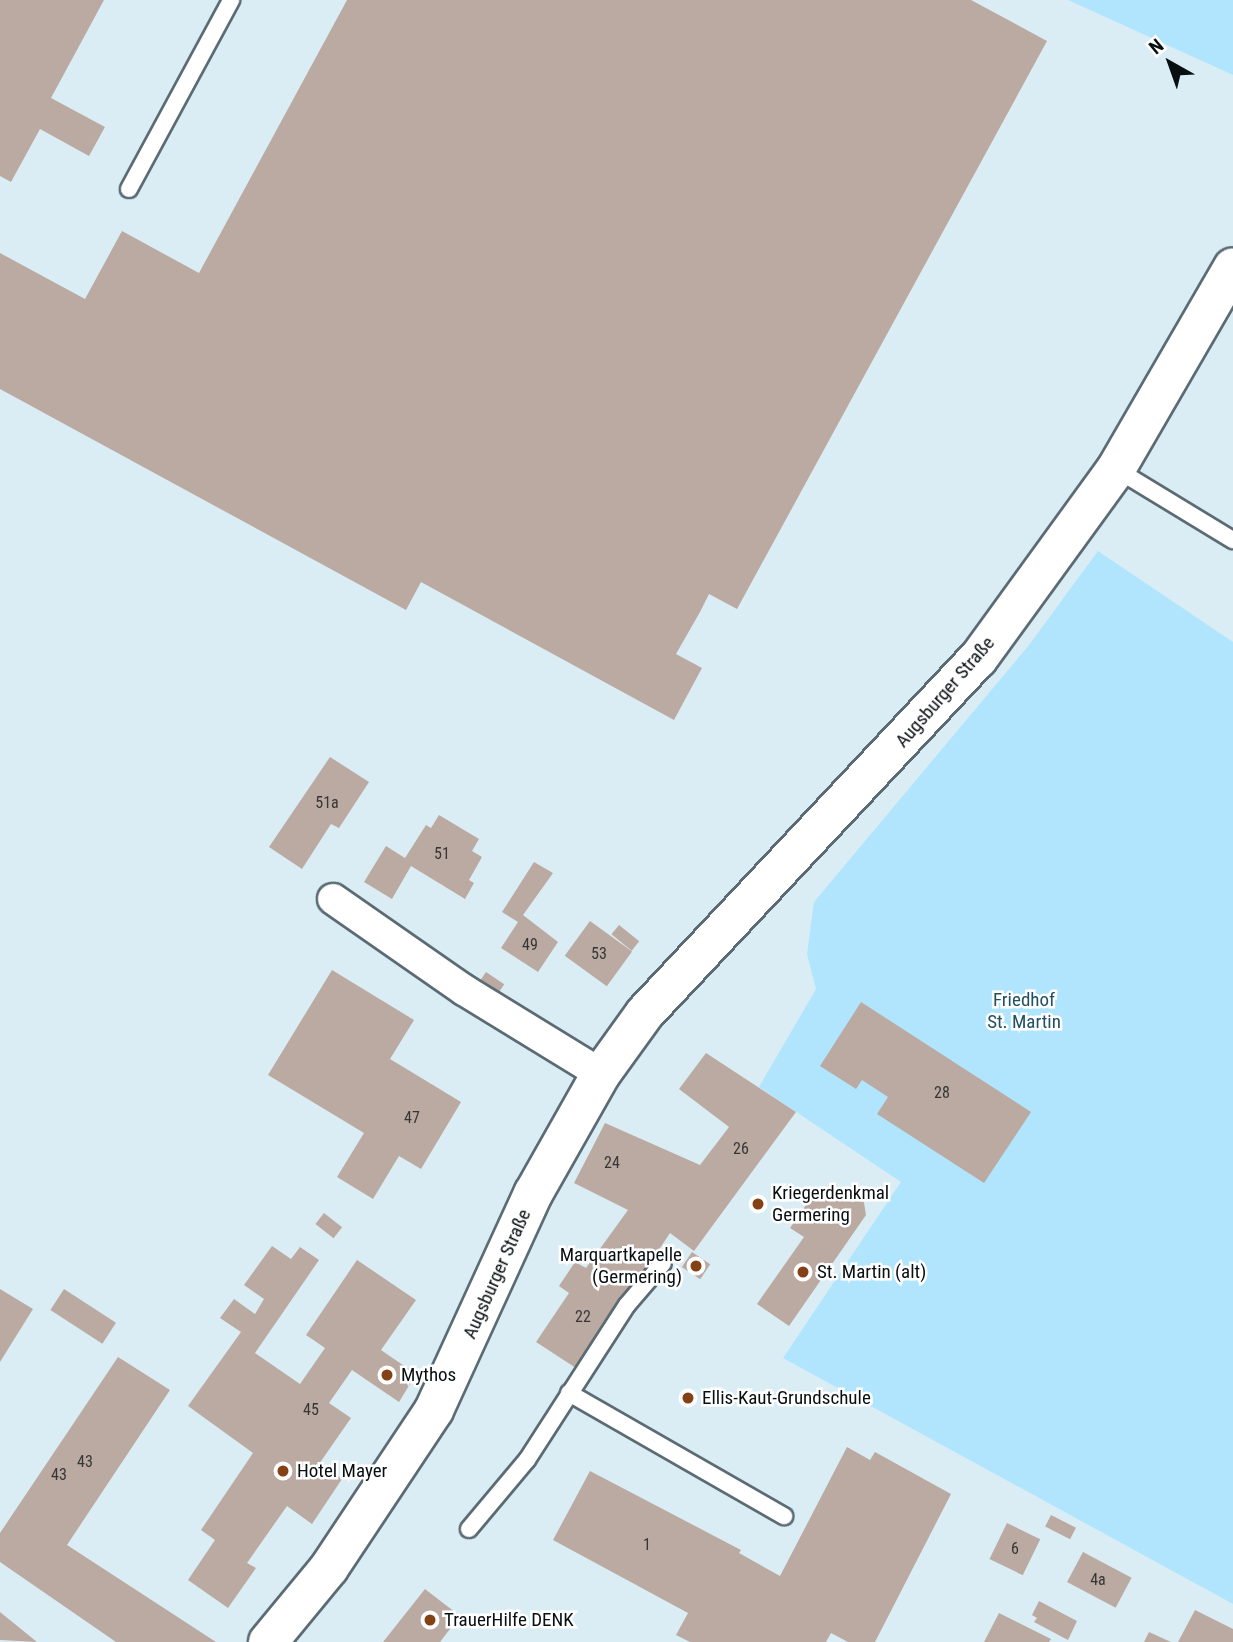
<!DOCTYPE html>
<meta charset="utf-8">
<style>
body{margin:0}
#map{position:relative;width:1233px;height:1642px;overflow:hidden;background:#daedf5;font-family:"Roboto Condensed",sans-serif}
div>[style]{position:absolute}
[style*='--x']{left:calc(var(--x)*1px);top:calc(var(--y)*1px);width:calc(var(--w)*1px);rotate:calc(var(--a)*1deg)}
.green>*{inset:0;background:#b0e5fd}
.building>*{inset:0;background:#bbaaa2;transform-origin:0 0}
.roads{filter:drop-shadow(2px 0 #5b6b73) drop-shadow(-2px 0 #5b6b73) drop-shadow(0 2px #5b6b73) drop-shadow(0 -2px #5b6b73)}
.lane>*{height:16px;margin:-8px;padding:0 8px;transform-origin:8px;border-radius:8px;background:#fff}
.street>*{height:30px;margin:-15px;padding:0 15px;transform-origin:15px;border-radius:15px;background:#fff}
.secondary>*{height:38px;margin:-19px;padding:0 19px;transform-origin:19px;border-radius:19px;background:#fff}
.dots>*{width:19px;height:19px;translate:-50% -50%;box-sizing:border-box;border:4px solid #fff;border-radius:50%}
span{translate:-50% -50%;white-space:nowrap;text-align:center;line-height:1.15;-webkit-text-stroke:5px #fff;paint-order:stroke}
.number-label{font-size:16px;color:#353635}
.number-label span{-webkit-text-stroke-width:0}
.street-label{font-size:19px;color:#080f11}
.park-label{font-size:19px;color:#205063}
.poi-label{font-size:19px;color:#080f11}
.left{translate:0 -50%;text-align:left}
.right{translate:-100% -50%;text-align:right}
.north{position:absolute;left:1135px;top:28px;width:70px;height:70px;-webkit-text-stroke:5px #fff;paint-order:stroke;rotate:320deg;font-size:19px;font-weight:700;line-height:28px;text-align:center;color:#080f11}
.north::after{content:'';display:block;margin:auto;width:24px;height:32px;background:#080f11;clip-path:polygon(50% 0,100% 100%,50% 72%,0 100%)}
</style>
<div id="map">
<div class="green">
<div style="clip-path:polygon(1068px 0,1233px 0,1233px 75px)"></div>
<div style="clip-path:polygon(1098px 551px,1233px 642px,1233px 1604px,783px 1358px,901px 1182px,759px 1087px,816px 989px,807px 954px,814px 902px,1029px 645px)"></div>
</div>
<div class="building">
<div style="clip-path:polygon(0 0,104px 0,51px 98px,105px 127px,89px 156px,40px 129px,11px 182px,0 176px)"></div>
<div style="clip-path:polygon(347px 0,971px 0,1047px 41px,737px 609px,709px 594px,700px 612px,676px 654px,702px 668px,674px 720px,421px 582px,406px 610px,0 389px,0 253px,85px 299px,122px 231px,199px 273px)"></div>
<div style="clip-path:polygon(330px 757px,369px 782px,339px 828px,331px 824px,302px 869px,269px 847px)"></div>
<div style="clip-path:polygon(439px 815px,479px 839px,472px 851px,482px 857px,469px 880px,474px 883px,465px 899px,411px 866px,392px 899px,364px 882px,386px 846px,405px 858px,426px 825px,431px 828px)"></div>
<div style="clip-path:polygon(534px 862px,553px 873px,523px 915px,558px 942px,538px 972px,501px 948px,518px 922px,502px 912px)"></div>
<div style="left:590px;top:921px;width:52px;height:43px;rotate:36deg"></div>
<div style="left:619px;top:925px;width:26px;height:12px;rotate:39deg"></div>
<div style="clip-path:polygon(332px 970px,414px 1020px,390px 1059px,461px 1102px,421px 1169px,399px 1156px,373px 1199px,337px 1177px,364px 1133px,268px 1075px)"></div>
<div style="left:486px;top:972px;width:22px;height:13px;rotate:34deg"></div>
<div style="clip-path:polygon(861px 1002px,1031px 1112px,984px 1183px,877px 1114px,888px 1097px,862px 1080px,856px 1089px,820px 1066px)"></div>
<div style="clip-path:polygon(706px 1053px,796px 1112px,694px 1251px,670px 1233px,579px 1370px,536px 1342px,569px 1293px,559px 1286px,575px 1262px,586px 1268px,628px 1210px,574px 1183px,605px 1123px,700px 1165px,729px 1127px,679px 1089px)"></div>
<div style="clip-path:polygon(851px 1188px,863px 1197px,866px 1215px,789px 1326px,757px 1304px,804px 1237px,790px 1228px,817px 1189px,835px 1201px)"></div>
<div style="left:324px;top:1213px;width:23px;height:14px;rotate:38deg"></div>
<div style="clip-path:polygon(272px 1246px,291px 1259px,300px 1247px,319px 1260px,255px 1353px,300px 1384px,325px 1348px,306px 1335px,357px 1260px,416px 1300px,381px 1350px,416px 1374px,399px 1402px,352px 1370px,329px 1403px,351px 1418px,319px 1464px,342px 1479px,312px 1524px,287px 1506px,247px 1563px,256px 1568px,228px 1608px,188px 1580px,215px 1540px,201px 1530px,253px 1453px,188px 1406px,241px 1332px,220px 1318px,234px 1299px,255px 1314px,264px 1299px,244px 1285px)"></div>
<div style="left:692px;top:1252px;width:22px;height:18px;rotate:34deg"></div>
<div style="clip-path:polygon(0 1289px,33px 1309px,0 1362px)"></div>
<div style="left:64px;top:1289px;width:62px;height:25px;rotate:33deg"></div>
<div style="clip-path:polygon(118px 1357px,170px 1390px,67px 1545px,216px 1642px,116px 1642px,0 1562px,0 1533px)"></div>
<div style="clip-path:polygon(847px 1447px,870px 1460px,875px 1452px,951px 1494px,875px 1642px,848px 1642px,831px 1633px,826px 1642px,690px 1642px,676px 1635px,688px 1613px,553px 1540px,590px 1471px,741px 1550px,739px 1553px,780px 1576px)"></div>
<div style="left:1051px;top:1515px;width:28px;height:13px;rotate:27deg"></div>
<div style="left:1007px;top:1523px;width:37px;height:40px;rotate:26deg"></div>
<div style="left:1083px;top:1552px;width:55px;height:34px;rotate:28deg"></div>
<div style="clip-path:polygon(425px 1589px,460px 1616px,440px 1642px,383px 1642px)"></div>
<div style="clip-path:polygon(1039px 1601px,1077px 1621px,1068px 1640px,1034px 1622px,1037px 1618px,1032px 1615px)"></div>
<div style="clip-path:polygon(1195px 1610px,1233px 1629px,1233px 1642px,1178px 1642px)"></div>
<div style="clip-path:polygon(0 1612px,37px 1642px,0 1640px)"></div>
<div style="clip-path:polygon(999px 1613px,1051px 1639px,1049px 1642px,984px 1642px)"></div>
<div style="clip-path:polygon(1149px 1632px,1171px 1642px,1144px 1642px)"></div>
</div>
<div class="roads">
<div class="lane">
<div style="--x:129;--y:189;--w:215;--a:-61.6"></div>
<div style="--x:1116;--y:469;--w:137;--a:31.3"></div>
<div style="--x:569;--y:1393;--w:248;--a:29.8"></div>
<div style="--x:469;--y:1529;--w:90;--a:-50"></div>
<div style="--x:527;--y:1460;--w:184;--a:-57.2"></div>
<div style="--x:627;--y:1305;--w:55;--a:-49.4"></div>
</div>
<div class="street">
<div style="--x:333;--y:899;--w:160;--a:34.8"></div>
<div style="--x:464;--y:990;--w:161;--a:31.5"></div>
</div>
<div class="secondary">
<div style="--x:268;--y:1642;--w:96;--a:-50.5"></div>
<div style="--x:329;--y:1568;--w:190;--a:-56.4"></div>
<div style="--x:434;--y:1410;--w:238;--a:-65.4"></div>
<div style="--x:533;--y:1194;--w:138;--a:-60.5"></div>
<div style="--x:601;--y:1074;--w:75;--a:-54.2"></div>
<div style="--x:645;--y:1013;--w:486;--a:-46.8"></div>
<div style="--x:978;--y:659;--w:235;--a:-54"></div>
<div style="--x:1116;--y:469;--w:233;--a:-59.9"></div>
</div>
</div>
<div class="dots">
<div style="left:758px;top:1204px;background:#854116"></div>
<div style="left:696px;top:1266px;background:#854116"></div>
<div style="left:803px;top:1272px;background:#854116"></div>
<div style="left:387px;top:1375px;background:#854116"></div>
<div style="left:688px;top:1398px;background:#854116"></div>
<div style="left:283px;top:1471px;background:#854116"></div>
<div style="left:430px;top:1620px;background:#854116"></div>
</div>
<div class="number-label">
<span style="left:327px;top:803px">51a</span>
<span style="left:442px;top:854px">51</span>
<span style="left:530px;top:945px">49</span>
<span style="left:599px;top:954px">53</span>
<span style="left:942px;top:1093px">28</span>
<span style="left:412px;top:1118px">47</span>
<span style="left:741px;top:1149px">26</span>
<span style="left:612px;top:1163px">24</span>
<span style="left:583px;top:1317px">22</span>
<span style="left:311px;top:1410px">45</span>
<span style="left:85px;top:1462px">43</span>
<span style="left:59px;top:1475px">43</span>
<span style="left:647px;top:1545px">1</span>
<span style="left:1015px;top:1549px">6</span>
<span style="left:1098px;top:1580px">4a</span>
</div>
<div class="street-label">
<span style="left:945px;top:692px;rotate:-49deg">Augsburger Straße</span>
<span style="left:497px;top:1274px;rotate:-66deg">Augsburger Straße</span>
</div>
<div class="park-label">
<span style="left:1024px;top:1011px">Friedhof<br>St. Martin</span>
</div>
<div class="poi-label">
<span class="left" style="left:772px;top:1204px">Kriegerdenkmal<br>Germering</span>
<span class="right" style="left:682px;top:1266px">Marquartkapelle<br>(Germering)</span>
<span class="left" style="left:817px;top:1272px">St. Martin (alt)</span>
<span class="left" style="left:401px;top:1375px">Mythos</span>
<span class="left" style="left:702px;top:1398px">Ellis-Kaut-Grundschule</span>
<span class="left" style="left:297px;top:1471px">Hotel Mayer</span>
<span class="left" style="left:444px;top:1620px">TrauerHilfe DENK</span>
</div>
<div class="north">N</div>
</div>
